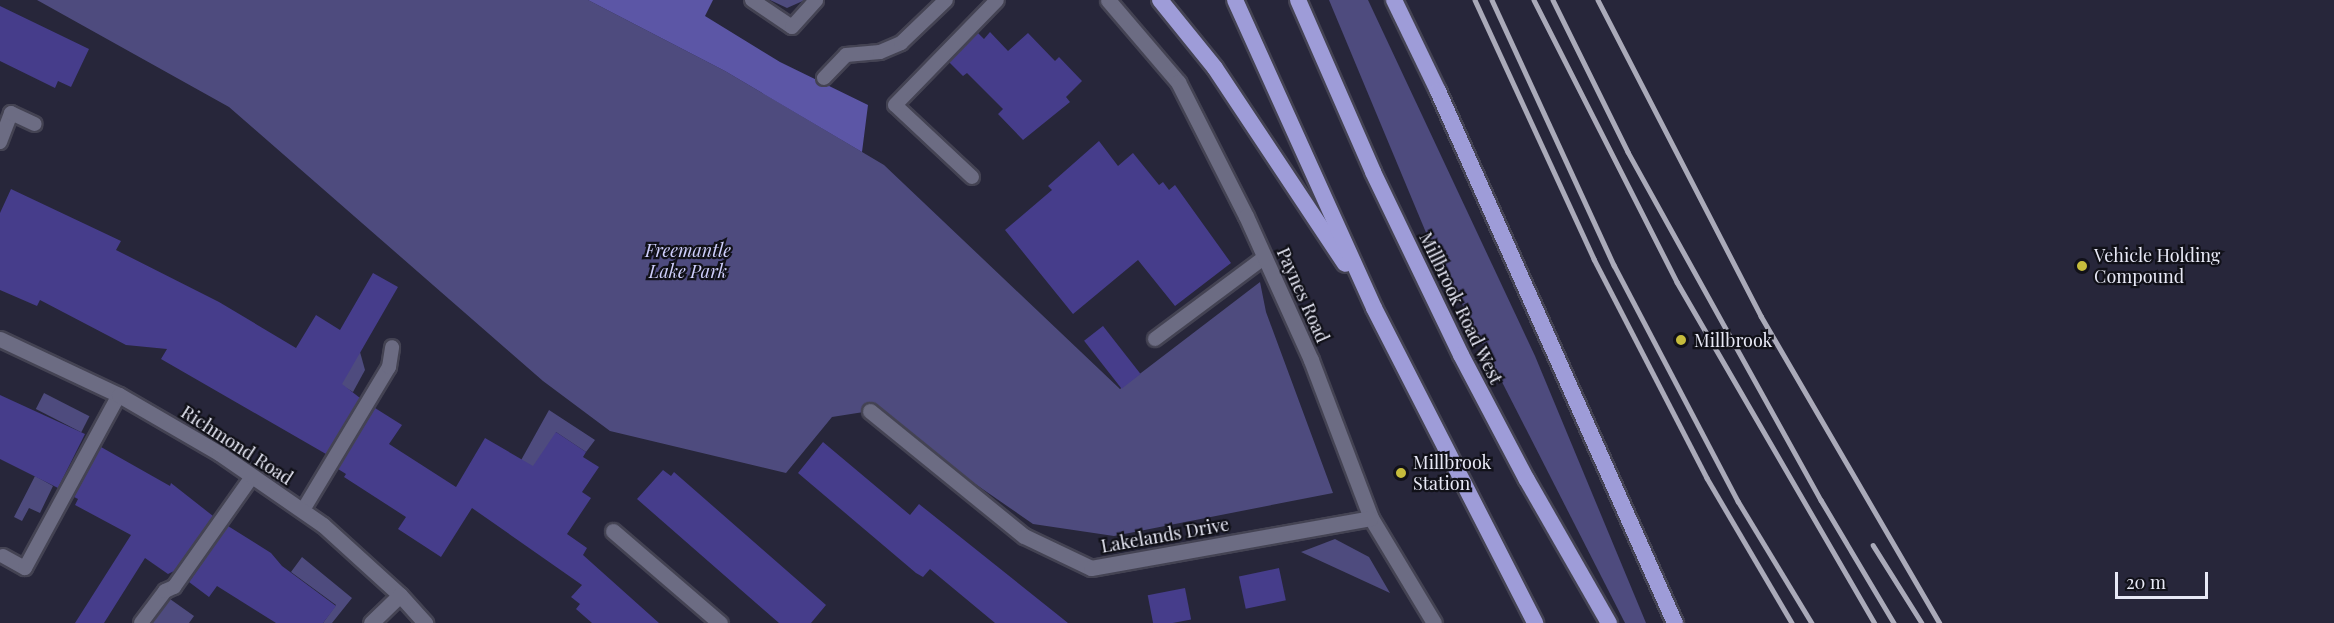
<!DOCTYPE html>
<style>
body{margin:0}
#map{position:relative;width:2334px;height:623px;overflow:hidden;background:#27263a;font-family:"Playfair Display",serif}
div>[style]{position:absolute}
[style*='--x']{left:calc(var(--x)*1px);top:calc(var(--y)*1px);width:calc(var(--w)*1px);rotate:calc(var(--a)*1deg)}
.green>*{inset:0;background:#4e4b7e;transform-origin:0 0}
.forest>*{inset:0;background:#5c56a6}
.building>*{inset:0;background:#463d8b;transform-origin:0 0}
.roads{filter:drop-shadow(2px 0 #444353) drop-shadow(-2px 0 #444353) drop-shadow(0 2px #444353) drop-shadow(0 -2px #444353)}
.service>*{height:14px;margin:-7px;padding:0 7px;transform-origin:7px;border-radius:7px;background:#6c6c83}
.minor>*{height:15px;margin:-7.5px;padding:0 7.5px;transform-origin:7.5px;border-radius:7.5px;background:#6c6c83}
.trunk>*{height:16px;margin:-8px;padding:0 8px;transform-origin:8px;border-radius:8px;background:#9e9cd8}
.rail>*{height:4.5px;margin:-2.25px;padding:0 2.25px;transform-origin:2.25px;border-radius:2.25px;background:#aaaab9}
.dots>*{width:16px;height:16px;translate:-50% -50%;box-sizing:border-box;border:3px solid #111119;border-radius:50%}
span{translate:-50% -50%;white-space:nowrap;text-align:center;line-height:1.15;-webkit-text-stroke:4.5px #111119;paint-order:stroke}
.park-label{font-size:18px;color:#cfcffc;font-style:italic}
.poi-label{font-size:18px;color:#e8e9f6}
.left{translate:0 -50%;text-align:left}
.street-label{font-size:18px;color:#e8e9f6}
.scale{position:absolute;left:2115px;top:572px;width:93px;height:27px;box-sizing:border-box;border:3px solid #e8e9f6;border-top:0;padding-left:8px;font-size:18px;line-height:21px;white-space:nowrap;color:#e8e9f6;-webkit-text-stroke:4px #111119;paint-order:stroke}
</style>
<div id="map">
<div class="green">
<div style="clip-path:polygon(37px 0,588px 0,725px 71px,884px 165px,1120px 389px,1260px 282px,1266px 312px,1333px 493px,1114px 536px,1033px 524px,870px 411px,832px 417px,786px 473px,610px 431px,543px 381px,229px 107px)"></div>
<div style="clip-path:polygon(770px 0,805px 0,787px 8px)"></div>
<div style="clip-path:polygon(1329px 0,1368px 0,1535px 356px,1646px 623px,1625px 623px,1427px 235px)"></div>
<div style="clip-path:polygon(360px 352px,365px 370px,353px 392px,336px 382px)"></div>
<div style="left:44px;top:393px;width:51px;height:18px;rotate:27deg"></div>
<div style="clip-path:polygon(549px 410px,595px 440px,586px 452px,556px 432px,553px 470px,510px 480px)"></div>
<div style="clip-path:polygon(35px 476px,53px 486px,40px 513px,29px 508px,22px 521px,14px 517px)"></div>
<div style="clip-path:polygon(1335px 539px,1369px 557px,1390px 593px,1301px 552px)"></div>
<div style="clip-path:polygon(302px 557px,352px 598px,332px 623px,323px 623px,336px 605px,291px 572px)"></div>
<div style="clip-path:polygon(170px 599px,194px 616px,189px 623px,152px 623px)"></div>
</div>
<div class="forest">
<div style="clip-path:polygon(588px 0,713px 0,705px 16px,780px 62px,868px 105px,862px 152px,725px 71px)"></div>
</div>
<div class="building">
<div style="clip-path:polygon(0 6px,89px 49px,71px 87px,58px 81px,55px 88px,0 61px)"></div>
<div style="clip-path:polygon(990px 32px,1008px 51px,1028px 33px,1055px 61px,1059px 57px,1082px 81px,1066px 97px,1070px 102px,1023px 140px,998px 114px,1003px 109px,967px 73px,963px 76px,949px 62px,978px 33px,984px 39px)"></div>
<div style="clip-path:polygon(1099px 141px,1118px 166px,1133px 153px,1159px 185px,1163px 182px,1169px 190px,1175px 185px,1231px 263px,1175px 306px,1138px 260px,1073px 314px,1005px 230px,1052px 190px,1048px 186px)"></div>
<div style="clip-path:polygon(11px 189px,121px 241px,116px 250px,219px 302px,296px 348px,316px 315px,340px 330px,373px 273px,398px 287px,342px 384px,360px 398px,326px 454px,161px 359px,167px 349px,126px 345px,40px 300px,37px 306px,0 290px,0 213px)"></div>
<div style="left:1103px;top:326px;width:61px;height:24px;rotate:52deg"></div>
<div style="clip-path:polygon(0 395px,85px 434px,58px 488px,0 459px)"></div>
<div style="clip-path:polygon(375px 408px,402px 425px,389px 444px,456px 487px,485px 438px,533px 466px,556px 432px,586px 452px,583px 457px,599px 467px,582px 492px,591px 498px,567px 534px,587px 548px,583px 555px,659px 623px,592px 623px,576px 609px,580px 604px,571px 597px,582px 585px,472px 508px,441px 557px,398px 529px,406px 517px,344px 477px,346px 474px,338px 469px)"></div>
<div style="clip-path:polygon(823px 442px,910px 515px,919px 504px,1068px 623px,995px 623px,930px 569px,923px 577px,916px 573px,798px 473px)"></div>
<div style="clip-path:polygon(101px 447px,170px 486px,171px 483px,213px 516px,174px 571px,168px 574px,145px 558px,104px 623px,75px 623px,131px 535px,75px 505px,78px 499px,74px 497px)"></div>
<div style="clip-path:polygon(663px 470px,671px 476px,674px 472px,826px 605px,811px 623px,779px 623px,637px 499px)"></div>
<div style="clip-path:polygon(228px 526px,271px 553px,282px 566px,336px 606px,323px 623px,276px 623px,217px 586px,209px 597px,189px 582px)"></div>
<div style="left:1279px;top:568px;width:33px;height:41px;rotate:78deg"></div>
<div style="left:1185px;top:588px;width:32px;height:38px;rotate:79deg"></div>
</div>
<div class="roads">
<div class="service">
<div style="--x:752;--y:0;--w:48;--a:34"></div>
<div style="--x:792;--y:27;--w:36;--a:-48"></div>
<div style="--x:824;--y:78;--w:32;--a:-46"></div>
<div style="--x:846;--y:55;--w:34;--a:-5"></div>
<div style="--x:880;--y:52;--w:23;--a:-23"></div>
<div style="--x:901;--y:43;--w:62;--a:-43.7"></div>
<div style="--x:0;--y:142;--w:31;--a:-69"></div>
<div style="--x:11;--y:113;--w:26;--a:25"></div>
<div style="--x:972;--y:177;--w:105;--a:-136.9"></div>
<div style="--x:895;--y:105;--w:146;--a:-45.8"></div>
<div style="--x:1155;--y:339;--w:137;--a:-36.7"></div>
<div style="--x:303;--y:510;--w:167;--a:-59"></div>
<div style="--x:389;--y:367;--w:20;--a:-81"></div>
<div style="--x:3;--y:556;--w:25;--a:29"></div>
<div style="--x:25;--y:568;--w:197;--a:-61.5"></div>
<div style="--x:141;--y:623;--w:40;--a:-53"></div>
<div style="--x:165;--y:591;--w:10;--a:-24"></div>
<div style="--x:174;--y:587;--w:135;--a:-54.7"></div>
</div>
<div class="minor">
<div style="--x:1108;--y:0;--w:108;--a:49.5"></div>
<div style="--x:1178;--y:82;--w:150;--a:63.1"></div>
<div style="--x:1246;--y:216;--w:158;--a:65.7"></div>
<div style="--x:1311;--y:360;--w:169;--a:69.2"></div>
<div style="--x:1371;--y:518;--w:122;--a:59"></div>
<div style="--x:0;--y:339;--w:132;--a:25.2"></div>
<div style="--x:119;--y:395;--w:116;--a:30.1"></div>
<div style="--x:219;--y:453;--w:126;--a:34.7"></div>
<div style="--x:323;--y:525;--w:104;--a:42.3"></div>
<div style="--x:400;--y:595;--w:38;--a:48"></div>
<div style="--x:870;--y:411;--w:198;--a:39.1"></div>
<div style="--x:1024;--y:536;--w:74;--a:25.5"></div>
<div style="--x:1091;--y:568;--w:284;--a:-10.1"></div>
<div style="--x:613;--y:531;--w:141;--a:40.7"></div>
<div style="--x:371;--y:623;--w:40;--a:-44"></div>
</div>
<div class="trunk">
<div style="--x:1160;--y:0;--w:87;--a:51"></div>
<div style="--x:1215;--y:68;--w:235;--a:56.4"></div>
<div style="--x:1235;--y:0;--w:338;--a:65.7"></div>
<div style="--x:1374;--y:308;--w:354;--a:62.9"></div>
<div style="--x:1298;--y:0;--w:188;--a:66.4"></div>
<div style="--x:1373;--y:172;--w:203;--a:64.3"></div>
<div style="--x:1461;--y:355;--w:141;--a:62.2"></div>
<div style="--x:1527;--y:480;--w:165;--a:60.2"></div>
<div style="--x:1394;--y:0;--w:101;--a:64.2"></div>
<div style="--x:1438;--y:91;--w:582;--a:65.99"></div>
</div>
</div>
<div class="rail">
<div style="--x:1475;--y:0;--w:285;--a:65.3"></div>
<div style="--x:1594;--y:259;--w:246;--a:62.7"></div>
<div style="--x:1707;--y:478;--w:168;--a:59.6"></div>
<div style="--x:1492;--y:0;--w:292;--a:65.3"></div>
<div style="--x:1614;--y:265;--w:267;--a:62.3"></div>
<div style="--x:1738;--y:501;--w:143;--a:58.8"></div>
<div style="--x:1534;--y:0;--w:316;--a:63.1"></div>
<div style="--x:1677;--y:282;--w:394;--a:59.9"></div>
<div style="--x:1553;--y:0;--w:169;--a:63.7"></div>
<div style="--x:1628;--y:152;--w:398;--a:61"></div>
<div style="--x:1821;--y:500;--w:143;--a:59.3"></div>
<div style="--x:1598;--y:0;--w:356;--a:62.7"></div>
<div style="--x:1761;--y:316;--w:355;--a:59.8"></div>
<div style="--x:1873;--y:545;--w:92;--a:57.9"></div>
</div>
<div class="dots">
<div style="left:2082px;top:266px;background:#c6bc3c"></div>
<div style="left:1681px;top:340px;background:#c6bc3c"></div>
<div style="left:1401px;top:473px;background:#c6bc3c"></div>
</div>
<div class="park-label">
<span style="left:688px;top:261px">Freemantle<br>Lake Park</span>
</div>
<div class="poi-label">
<span class="left" style="left:2094px;top:266px">Vehicle Holding<br>Compound</span>
<span class="left" style="left:1694px;top:340px">Millbrook</span>
<span class="left" style="left:1413px;top:473px">Millbrook<br>Station</span>
</div>
<div class="street-label">
<span style="left:1303px;top:295px;rotate:66deg">Paynes Road</span>
<span style="left:1461px;top:308px;rotate:64deg">Millbrook Road West</span>
<span style="left:237px;top:445px;rotate:33deg">Richmond Road</span>
<span style="left:1165px;top:535px;rotate:-10deg">Lakelands Drive</span>
</div>
<div class="scale">20 m</div>
</div>
